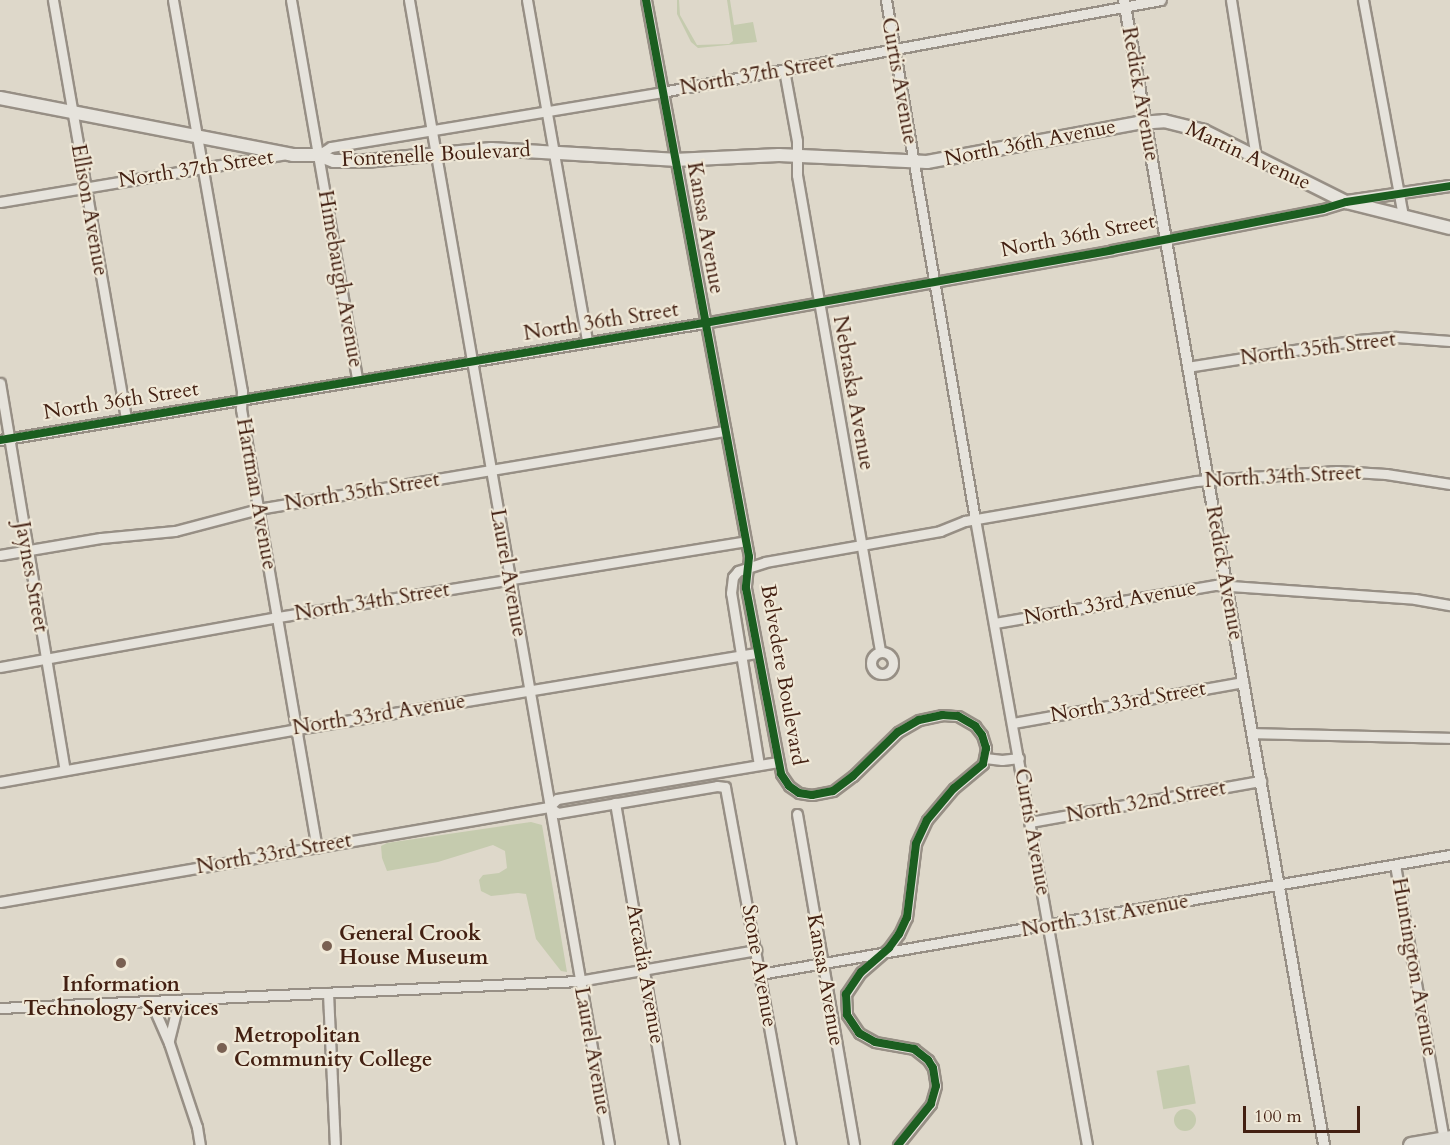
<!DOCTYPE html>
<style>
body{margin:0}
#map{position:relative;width:1450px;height:1145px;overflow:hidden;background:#ded8ca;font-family:Cardo,serif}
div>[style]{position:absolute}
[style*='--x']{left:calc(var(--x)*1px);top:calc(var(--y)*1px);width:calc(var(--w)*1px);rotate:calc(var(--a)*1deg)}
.green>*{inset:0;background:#c5cbae;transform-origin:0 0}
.round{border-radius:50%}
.roads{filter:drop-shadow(2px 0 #978f85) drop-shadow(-2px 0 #978f85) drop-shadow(0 2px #978f85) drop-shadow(0 -2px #978f85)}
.minor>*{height:9px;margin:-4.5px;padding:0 4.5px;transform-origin:4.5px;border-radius:4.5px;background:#e6e3dc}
.minor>.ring{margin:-4.5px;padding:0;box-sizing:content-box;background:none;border:9px solid #e6e3dc;border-radius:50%}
.tertiary>*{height:10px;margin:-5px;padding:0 5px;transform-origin:5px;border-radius:5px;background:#e6e3dc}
.secondary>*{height:12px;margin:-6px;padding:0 6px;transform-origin:6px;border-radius:6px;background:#e6e3dc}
.trunk>*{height:15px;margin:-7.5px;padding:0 7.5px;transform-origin:7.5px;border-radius:7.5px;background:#e1ded6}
.cycleway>*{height:8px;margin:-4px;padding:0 4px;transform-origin:4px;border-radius:4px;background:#1b5e20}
.dots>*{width:16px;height:16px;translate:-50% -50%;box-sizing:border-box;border:3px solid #efe8d7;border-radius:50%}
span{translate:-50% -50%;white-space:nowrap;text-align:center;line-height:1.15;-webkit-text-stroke:4.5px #efe8d7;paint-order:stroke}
.street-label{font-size:21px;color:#432012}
.poi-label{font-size:21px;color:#432012;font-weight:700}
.left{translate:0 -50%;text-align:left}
.scale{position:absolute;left:1243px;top:1106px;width:117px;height:27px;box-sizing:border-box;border:3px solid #432012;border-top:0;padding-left:8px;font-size:18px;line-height:21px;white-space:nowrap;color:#432012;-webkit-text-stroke:4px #efe8d7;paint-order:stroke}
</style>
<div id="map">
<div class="green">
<div style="clip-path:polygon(677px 0,679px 0,680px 15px,697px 45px,729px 44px,733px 41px,727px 0,730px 0,734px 25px,753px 22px,757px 42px,698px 48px,691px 42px,677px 14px)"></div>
<div style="clip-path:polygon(531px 822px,542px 825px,567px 972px,561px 971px,536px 939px,526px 894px,518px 893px,491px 896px,481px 891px,479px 880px,483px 875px,499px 873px,507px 868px,505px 851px,493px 845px,438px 862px,387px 871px,382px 858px,381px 846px,387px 843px)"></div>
<div style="left:1189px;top:1065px;width:39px;height:33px;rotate:80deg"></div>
<div class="round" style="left:1174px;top:1109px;width:22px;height:22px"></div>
</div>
<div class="roads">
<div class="minor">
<div style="--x:53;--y:0;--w:425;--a:80.1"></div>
<div style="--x:173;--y:0;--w:397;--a:80"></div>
<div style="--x:242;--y:391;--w:18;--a:93"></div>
<div style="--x:241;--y:409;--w:445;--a:80.2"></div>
<div style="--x:291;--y:0;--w:386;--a:80.1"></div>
<div style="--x:409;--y:0;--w:1162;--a:80.09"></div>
<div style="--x:527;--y:0;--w:347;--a:80"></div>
<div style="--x:646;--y:0;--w:566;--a:79.52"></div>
<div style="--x:749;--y:557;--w:31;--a:96"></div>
<div style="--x:746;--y:588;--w:189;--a:79.3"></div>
<div style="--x:781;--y:774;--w:14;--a:56"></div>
<div style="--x:789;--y:786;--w:12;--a:35"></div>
<div style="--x:799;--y:793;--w:13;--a:9"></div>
<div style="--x:812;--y:795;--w:21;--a:-11"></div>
<div style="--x:833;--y:791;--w:25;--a:-37"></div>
<div style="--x:853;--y:776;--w:63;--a:-44.4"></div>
<div style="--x:898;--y:732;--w:24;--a:-30"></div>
<div style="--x:919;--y:720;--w:24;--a:-12"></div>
<div style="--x:942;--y:715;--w:16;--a:4"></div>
<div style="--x:958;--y:716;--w:20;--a:30"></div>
<div style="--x:975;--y:726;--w:11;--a:52"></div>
<div style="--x:982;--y:735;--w:14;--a:73"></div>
<div style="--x:986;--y:748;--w:16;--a:101"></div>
<div style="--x:983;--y:764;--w:38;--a:140"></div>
<div style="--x:954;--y:788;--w:42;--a:130.2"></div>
<div style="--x:927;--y:820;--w:26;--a:115"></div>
<div style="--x:916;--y:844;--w:74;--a:97"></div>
<div style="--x:907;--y:917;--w:19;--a:115"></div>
<div style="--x:899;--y:934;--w:17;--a:126"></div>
<div style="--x:889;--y:948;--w:37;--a:139"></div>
<div style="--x:861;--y:972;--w:27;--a:124"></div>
<div style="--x:846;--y:994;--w:21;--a:87"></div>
<div style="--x:847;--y:1015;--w:22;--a:56"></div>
<div style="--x:859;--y:1033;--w:18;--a:29"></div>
<div style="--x:875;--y:1042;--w:40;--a:10"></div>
<div style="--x:914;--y:1049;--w:18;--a:38"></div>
<div style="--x:928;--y:1060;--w:9;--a:58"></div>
<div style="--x:933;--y:1068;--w:18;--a:81"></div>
<div style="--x:936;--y:1086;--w:19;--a:106"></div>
<div style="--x:931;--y:1104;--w:53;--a:128.8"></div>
<div style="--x:886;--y:0;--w:527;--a:80.27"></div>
<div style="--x:975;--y:519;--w:636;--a:79.86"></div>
<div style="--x:1231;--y:0;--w:159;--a:81"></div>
<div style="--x:1363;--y:0;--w:219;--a:79.5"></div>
<div style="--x:784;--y:70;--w:72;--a:79.6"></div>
<div style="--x:797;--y:141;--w:34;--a:90"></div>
<div style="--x:797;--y:175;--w:482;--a:80.1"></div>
<div style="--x:318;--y:155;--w:15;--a:-32"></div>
<div style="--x:331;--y:147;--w:336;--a:-9.4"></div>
<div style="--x:662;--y:92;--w:507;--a:-10.45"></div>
<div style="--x:0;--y:202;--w:286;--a:-9.5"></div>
<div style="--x:1187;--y:367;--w:173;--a:-9"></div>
<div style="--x:1358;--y:340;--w:38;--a:-5"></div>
<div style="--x:1396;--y:337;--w:54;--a:4.2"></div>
<div style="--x:0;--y:383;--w:392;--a:80.5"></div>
<div style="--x:0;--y:440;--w:714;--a:-9.44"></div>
<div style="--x:704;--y:323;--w:414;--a:-10.1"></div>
<div style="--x:1112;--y:250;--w:215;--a:-11"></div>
<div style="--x:1323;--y:209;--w:24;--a:-17"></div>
<div style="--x:0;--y:555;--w:102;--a:-9.6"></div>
<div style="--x:101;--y:538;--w:74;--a:-5.4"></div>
<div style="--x:175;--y:531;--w:86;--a:-14.8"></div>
<div style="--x:258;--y:509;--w:474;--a:-9.5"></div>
<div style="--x:995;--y:623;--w:224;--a:-9.8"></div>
<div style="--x:1216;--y:585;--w:199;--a:4"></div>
<div style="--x:1415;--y:599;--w:36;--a:10"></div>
<div class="ring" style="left:871px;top:652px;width:13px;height:13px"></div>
<div style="--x:0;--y:667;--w:282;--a:-10.2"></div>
<div style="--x:278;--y:617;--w:473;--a:-9.2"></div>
<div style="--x:1013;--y:723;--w:234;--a:-10.1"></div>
<div style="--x:1252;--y:733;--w:198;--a:1.4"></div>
<div style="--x:985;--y:758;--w:17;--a:7"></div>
<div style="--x:1002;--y:760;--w:17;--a:-7"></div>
<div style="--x:759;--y:765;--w:174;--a:-99.2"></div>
<div style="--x:731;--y:593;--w:16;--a:-83"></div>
<div style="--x:733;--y:577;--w:8;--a:-50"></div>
<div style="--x:738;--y:571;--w:28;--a:-18"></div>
<div style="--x:765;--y:562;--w:178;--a:-10"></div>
<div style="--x:940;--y:531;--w:27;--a:-22"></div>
<div style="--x:965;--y:521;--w:234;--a:-9.8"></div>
<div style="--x:1196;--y:481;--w:141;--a:-4.1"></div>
<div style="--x:1337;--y:471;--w:49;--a:3.5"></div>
<div style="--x:1386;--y:474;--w:65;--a:8.9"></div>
<div style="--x:0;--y:782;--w:302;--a:-10.1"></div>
<div style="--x:297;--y:729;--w:467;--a:-9.4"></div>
<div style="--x:615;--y:803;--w:347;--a:80.2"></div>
<div style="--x:549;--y:807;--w:11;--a:-45"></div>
<div style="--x:557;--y:799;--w:224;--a:-9.5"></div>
<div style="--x:797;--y:814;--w:336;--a:80.2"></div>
<div style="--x:1030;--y:822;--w:235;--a:-10.1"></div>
<div style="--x:1395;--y:865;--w:278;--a:79.9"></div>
<div style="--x:0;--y:902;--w:557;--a:-9.82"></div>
<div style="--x:549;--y:807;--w:11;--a:34"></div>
<div style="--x:558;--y:813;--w:161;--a:-9.6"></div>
<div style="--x:717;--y:786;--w:8;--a:7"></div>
<div style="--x:725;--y:787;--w:364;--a:79.6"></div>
<div style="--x:760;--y:974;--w:700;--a:-9.79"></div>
<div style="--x:328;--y:993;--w:152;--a:87.4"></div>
<div style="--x:151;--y:1002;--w:45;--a:66.3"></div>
<div style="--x:169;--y:1043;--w:89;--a:71.6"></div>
<div style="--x:197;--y:1127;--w:18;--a:81"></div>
<div style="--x:0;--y:1008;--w:580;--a:-2.67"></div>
<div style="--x:579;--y:981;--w:180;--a:-9.9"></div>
<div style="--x:169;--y:1040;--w:41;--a:-76"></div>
</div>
<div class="tertiary">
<div style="--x:1124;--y:0;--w:1162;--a:80.09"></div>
<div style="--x:1347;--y:201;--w:104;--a:-8.3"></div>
</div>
<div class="secondary">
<div style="--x:0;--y:98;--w:298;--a:11"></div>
<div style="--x:293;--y:155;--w:25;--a:0"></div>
<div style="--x:318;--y:155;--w:17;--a:21"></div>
<div style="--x:334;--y:161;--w:32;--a:0"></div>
<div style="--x:366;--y:161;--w:126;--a:-5.5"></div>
<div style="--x:491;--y:149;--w:183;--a:3.4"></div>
<div style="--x:674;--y:160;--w:105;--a:-2.7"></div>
<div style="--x:779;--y:155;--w:148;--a:2.7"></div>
<div style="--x:927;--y:162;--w:215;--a:-10.5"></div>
<div style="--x:1138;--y:123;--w:26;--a:-4"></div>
<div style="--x:1164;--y:121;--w:41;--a:14"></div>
<div style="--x:1204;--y:131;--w:159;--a:26.6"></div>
<div style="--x:1346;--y:202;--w:107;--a:14"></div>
</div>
<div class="trunk">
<div style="--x:1411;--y:1145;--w:40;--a:-10"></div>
</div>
</div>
<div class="cycleway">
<div style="--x:646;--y:0;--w:566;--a:79.52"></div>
<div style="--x:749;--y:557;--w:31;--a:96"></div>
<div style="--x:746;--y:588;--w:189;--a:79.3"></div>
<div style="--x:781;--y:774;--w:14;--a:56"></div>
<div style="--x:789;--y:786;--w:12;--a:35"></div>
<div style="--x:799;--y:793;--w:13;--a:9"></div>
<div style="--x:812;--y:795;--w:21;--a:-11"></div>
<div style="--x:833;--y:791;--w:25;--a:-37"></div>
<div style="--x:853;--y:776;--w:63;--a:-44.4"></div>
<div style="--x:898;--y:732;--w:24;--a:-30"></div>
<div style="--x:919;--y:720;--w:24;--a:-12"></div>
<div style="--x:942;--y:715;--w:16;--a:4"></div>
<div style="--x:958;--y:716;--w:20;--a:30"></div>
<div style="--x:975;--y:726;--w:11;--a:52"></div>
<div style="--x:982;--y:735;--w:14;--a:73"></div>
<div style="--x:986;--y:748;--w:16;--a:101"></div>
<div style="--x:983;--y:764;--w:38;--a:140"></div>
<div style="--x:954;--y:788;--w:42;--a:130.2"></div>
<div style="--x:927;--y:820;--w:26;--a:115"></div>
<div style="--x:916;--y:844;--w:74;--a:97"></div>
<div style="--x:907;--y:917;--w:19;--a:115"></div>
<div style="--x:899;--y:934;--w:17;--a:126"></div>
<div style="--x:889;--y:948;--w:37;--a:139"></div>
<div style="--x:861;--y:972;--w:27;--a:124"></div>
<div style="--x:846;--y:994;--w:21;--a:87"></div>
<div style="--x:847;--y:1015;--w:22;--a:56"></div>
<div style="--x:859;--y:1033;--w:18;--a:29"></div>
<div style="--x:875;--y:1042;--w:40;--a:10"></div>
<div style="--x:914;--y:1049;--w:18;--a:38"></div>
<div style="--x:928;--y:1060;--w:9;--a:58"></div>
<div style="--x:933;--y:1068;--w:18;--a:81"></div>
<div style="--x:936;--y:1086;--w:19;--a:106"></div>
<div style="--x:931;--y:1104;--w:53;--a:128.8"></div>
<div style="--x:0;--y:440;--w:714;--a:-9.44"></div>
<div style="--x:704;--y:323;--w:414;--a:-10.1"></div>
<div style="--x:1112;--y:250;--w:215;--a:-11"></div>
<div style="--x:1323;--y:209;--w:24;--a:-17"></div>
<div style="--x:1346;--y:202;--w:105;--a:-8.7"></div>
</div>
<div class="dots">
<div style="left:327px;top:946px;background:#796052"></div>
<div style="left:121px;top:963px;background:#796052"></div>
<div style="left:222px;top:1048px;background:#796052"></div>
</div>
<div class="street-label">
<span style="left:757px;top:75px;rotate:-10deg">North 37th Street</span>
<span style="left:899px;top:81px;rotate:80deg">Curtis Avenue</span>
<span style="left:1140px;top:94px;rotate:80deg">Redick Avenue</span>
<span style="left:1030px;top:143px;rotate:-11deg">North 36th Avenue</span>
<span style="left:436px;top:155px;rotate:-3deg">Fontenelle Boulevard</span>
<span style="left:1248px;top:156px;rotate:25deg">Martin Avenue</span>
<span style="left:196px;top:169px;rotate:-9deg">North 37th Street</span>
<span style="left:89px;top:210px;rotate:80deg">Ellison Avenue</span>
<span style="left:705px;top:228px;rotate:80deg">Kansas Avenue</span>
<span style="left:1078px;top:236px;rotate:-11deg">North 36th Street</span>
<span style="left:340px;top:279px;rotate:80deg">Himebaugh Avenue</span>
<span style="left:601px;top:322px;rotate:-9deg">North 36th Street</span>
<span style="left:1318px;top:349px;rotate:-7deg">North 35th Street</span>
<span style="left:853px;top:393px;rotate:80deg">Nebraska Avenue</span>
<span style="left:121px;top:401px;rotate:-9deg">North 36th Street</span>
<span style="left:1283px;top:477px;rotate:-3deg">North 34th Street</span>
<span style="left:362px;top:492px;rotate:-9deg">North 35th Street</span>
<span style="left:256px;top:494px;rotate:80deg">Hartman Avenue</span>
<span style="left:508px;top:573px;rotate:80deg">Laurel Avenue</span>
<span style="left:1224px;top:573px;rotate:80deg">Redick Avenue</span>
<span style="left:31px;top:577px;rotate:80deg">Jaynes Street</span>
<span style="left:372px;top:602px;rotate:-9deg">North 34th Street</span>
<span style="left:1110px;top:603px;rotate:-10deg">North 33rd Avenue</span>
<span style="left:783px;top:675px;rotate:80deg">Belvedere Boulevard</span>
<span style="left:1128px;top:702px;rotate:-10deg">North 33rd Street</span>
<span style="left:379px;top:715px;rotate:-9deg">North 33rd Avenue</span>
<span style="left:1146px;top:802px;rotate:-10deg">North 32nd Street</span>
<span style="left:1032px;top:832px;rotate:80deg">Curtis Avenue</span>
<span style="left:274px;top:854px;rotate:-10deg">North 33rd Street</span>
<span style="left:1105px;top:916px;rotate:-10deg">North 31st Avenue</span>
<span style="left:759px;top:966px;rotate:80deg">Stone Avenue</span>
<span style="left:1414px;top:967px;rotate:80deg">Huntington Avenue</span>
<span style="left:645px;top:974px;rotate:80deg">Arcadia Avenue</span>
<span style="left:825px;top:980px;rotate:80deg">Kansas Avenue</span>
<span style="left:592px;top:1051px;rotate:80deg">Laurel Avenue</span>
</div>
<div class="poi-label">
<span class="left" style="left:339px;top:946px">General Crook<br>House Museum</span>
<span style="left:121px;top:997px">Information<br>Technology Services</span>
<span class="left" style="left:234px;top:1048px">Metropolitan<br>Community College</span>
</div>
<div class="scale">100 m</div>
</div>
